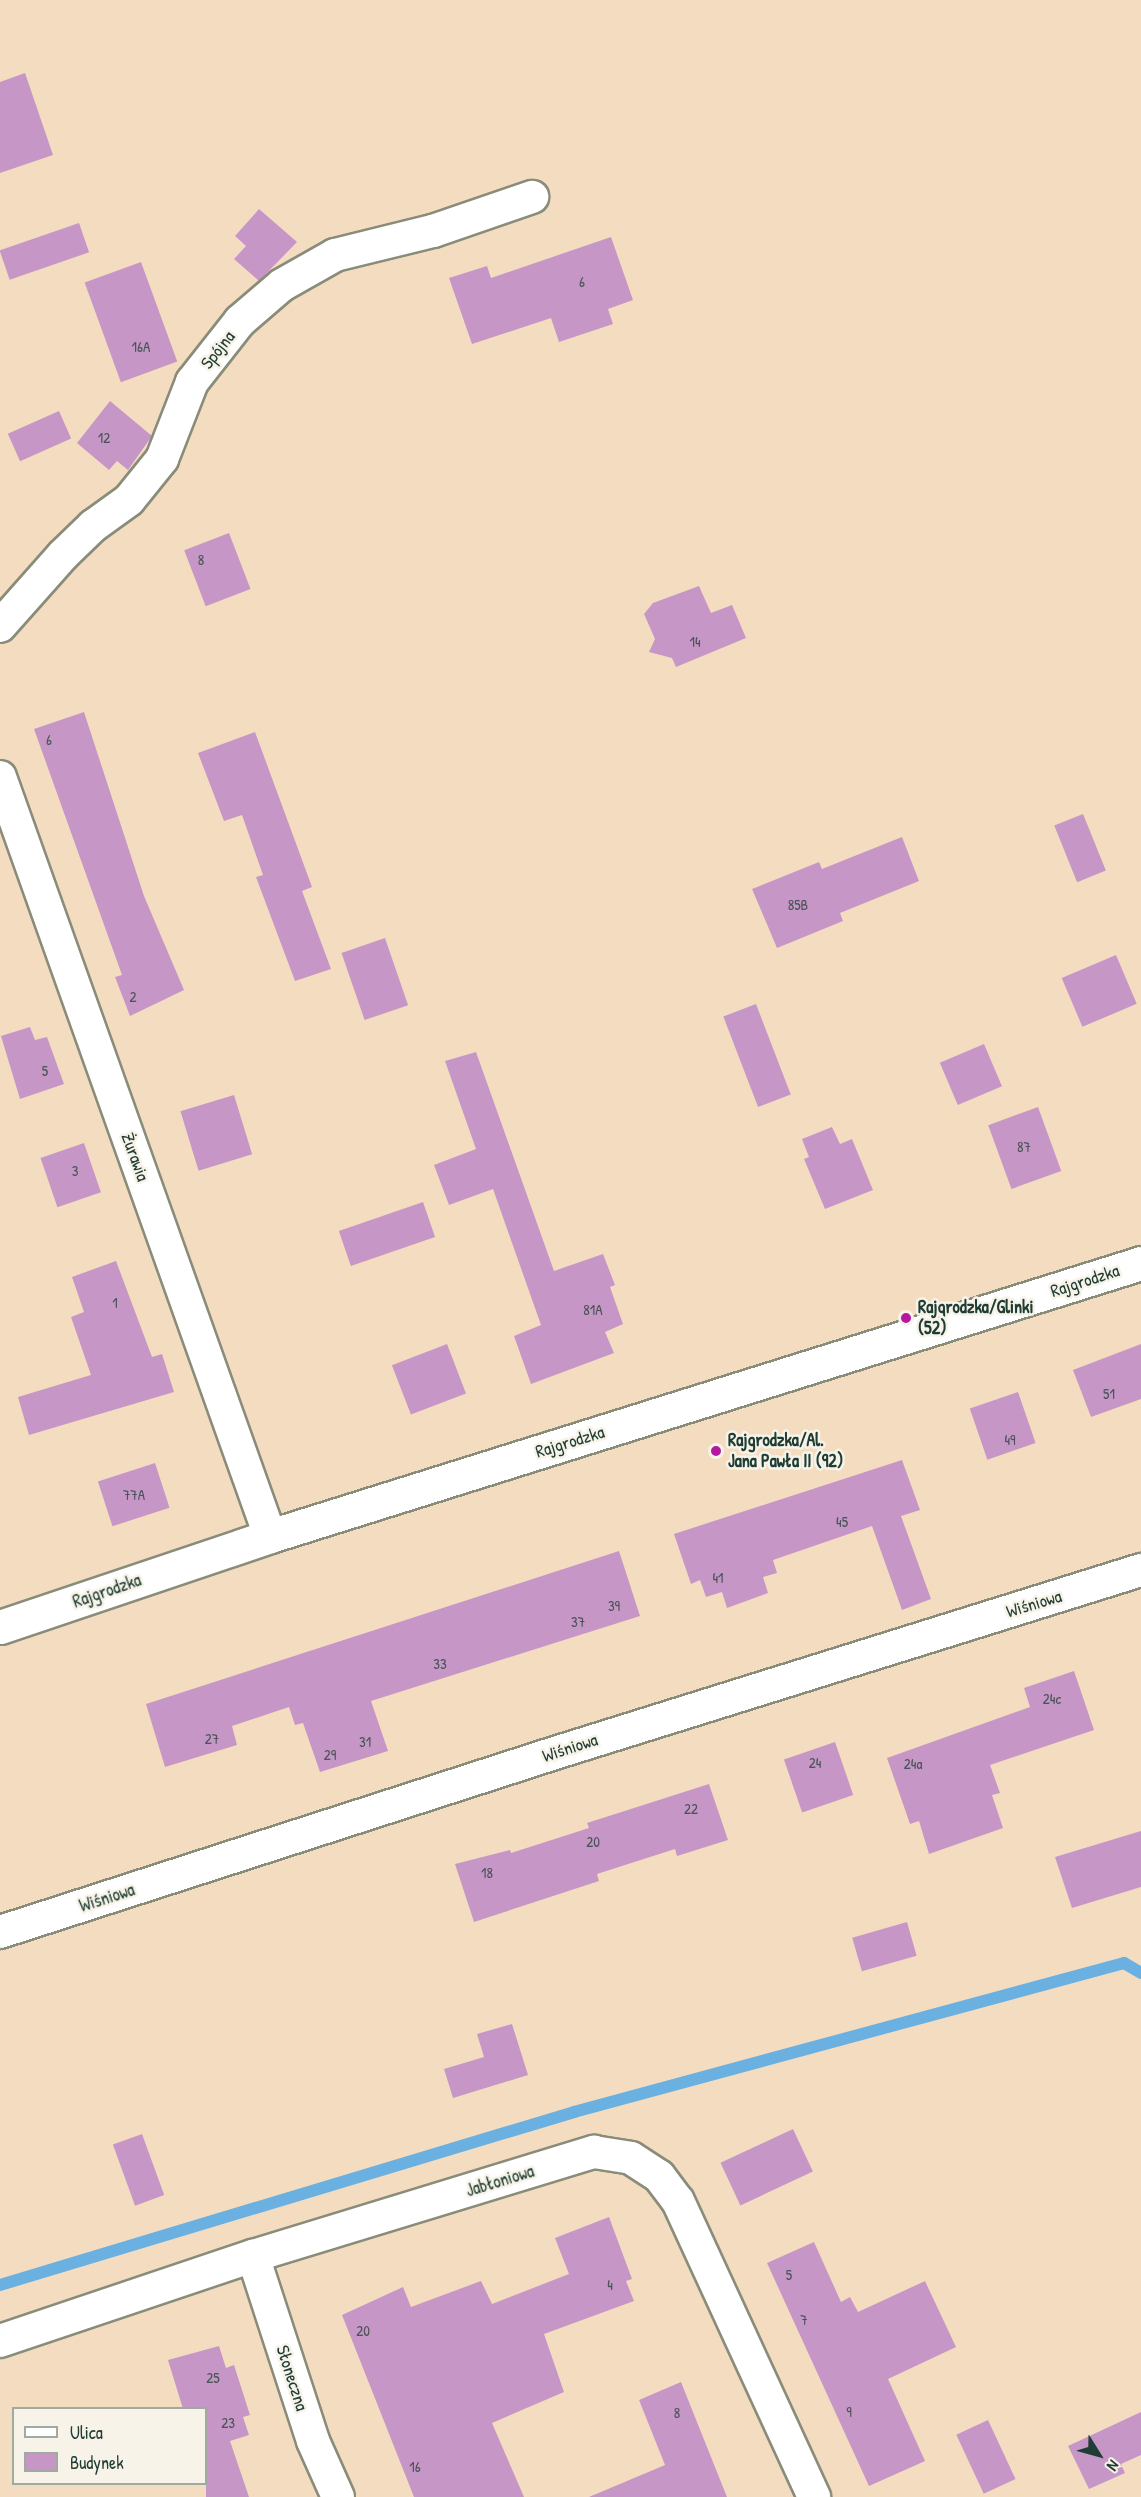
<!DOCTYPE html>
<meta charset="utf-8">
<style>
body{margin:0}
#map{position:relative;width:1141px;height:2497px;overflow:hidden;background:#f4dcc1;font-family:"Patrick Hand",sans-serif}
div>[style]{position:absolute}
[style*='--x']{left:calc(var(--x)*1px);top:calc(var(--y)*1px);width:calc(var(--w)*1px);rotate:calc(var(--a)*1deg)}
.stream>*{height:12px;margin:-6px;padding:0 6px;transform-origin:6px;border-radius:6px;background:#6ab0e0}
.building>*{inset:0;background:#c697c6;transform-origin:0 0}
.roads{filter:drop-shadow(2px 0 #8a8c7a) drop-shadow(-2px 0 #8a8c7a) drop-shadow(0 2px #8a8c7a) drop-shadow(0 -2px #8a8c7a)}
.street>*{height:32px;margin:-16px;padding:0 16px;transform-origin:16px;border-radius:16px;background:#fff}
.secondary>*{height:33px;margin:-16.5px;padding:0 16.5px;transform-origin:16.5px;border-radius:16.5px;background:#fff}
.dots>*{width:16px;height:16px;translate:-50% -50%;box-sizing:border-box;border:3px solid #f7f3e8;border-radius:50%}
span{translate:-50% -50%;white-space:nowrap;text-align:center;line-height:1.15;-webkit-text-stroke:5px #f7f3e8;paint-order:stroke}
.number-label{font-size:15px;color:#495458}
.number-label span{-webkit-text-stroke-width:0}
.street-label{font-size:18px;color:#1f3d34}
.poi-label{font-size:18px;color:#1f3d34;font-weight:700}
.left{translate:0 -50%;text-align:left}
.legend{position:absolute;left:12px;top:2407px;width:195px;height:78px;box-sizing:border-box;background:#f7f3e8;border:2px solid #a1aaa0;margin:0;padding:8px 10px;list-style:none;font-size:18px;color:#1f3d34}
.legend li{display:flex;align-items:center;gap:12px;height:30px}
.legend b{width:30px;border:2px solid #a1aaa0}
.north{position:absolute;left:1069px;top:2425px;width:60px;height:60px;-webkit-text-stroke:4px #f7f3e8;paint-order:stroke;rotate:127deg;font-size:16px;font-weight:700;line-height:24px;text-align:center;color:#1f3d34}
.north::after{content:'';display:block;margin:auto;width:21px;height:27px;background:#1f3d34;clip-path:polygon(50% 0,100% 100%,50% 72%,0 100%)}
</style>
<div id="map">
<div class="stream">
<div style="--x:0;--y:2285;--w:600;--a:-16.77"></div>
<div style="--x:574;--y:2112;--w:570;--a:-15.16"></div>
<div style="--x:1124;--y:1963;--w:20;--a:30"></div>
</div>
<div class="building">
<div style="clip-path:polygon(25px 73px,53px 155px,0 173px,0 82px)"></div>
<div style="clip-path:polygon(259px 209px,297px 242px,259px 281px,234px 259px,246px 246px,235px 236px)"></div>
<div style="left:79px;top:223px;width:31px;height:84px;rotate:71deg"></div>
<div style="clip-path:polygon(611px 237px,633px 300px,608px 309px,613px 324px,559px 342px,551px 318px,472px 344px,449px 278px,487px 266px,491px 278px)"></div>
<div style="left:141px;top:262px;width:106px;height:60px;rotate:70deg"></div>
<div style="clip-path:polygon(110px 401px,152px 436px,128px 470px,117px 461px,109px 470px,77px 443px)"></div>
<div style="left:59px;top:411px;width:30px;height:56px;rotate:66deg"></div>
<div style="left:229px;top:533px;width:60px;height:48px;rotate:69deg"></div>
<div style="clip-path:polygon(699px 586px,711px 613px,732px 605px,746px 638px,676px 667px,672px 658px,649px 652px,655px 639px,644px 614px,653px 603px)"></div>
<div style="clip-path:polygon(84px 712px,144px 896px,184px 990px,130px 1016px,115px 977px,122px 975px,34px 729px)"></div>
<div style="clip-path:polygon(255px 732px,312px 887px,302px 891px,331px 969px,295px 981px,256px 877px,263px 875px,242px 815px,224px 821px,198px 753px)"></div>
<div style="left:1083px;top:814px;width:61px;height:31px;rotate:68deg"></div>
<div style="clip-path:polygon(902px 837px,919px 881px,840px 913px,843px 921px,777px 948px,752px 889px,819px 862px,822px 869px)"></div>
<div style="left:385px;top:938px;width:71px;height:46px;rotate:71deg"></div>
<div style="left:1116px;top:955px;width:53px;height:59px;rotate:67deg"></div>
<div style="left:756px;top:1004px;width:97px;height:35px;rotate:69deg"></div>
<div style="clip-path:polygon(30px 1027px,35px 1040px,47px 1037px,64px 1084px,20px 1099px,1px 1036px)"></div>
<div style="left:984px;top:1044px;width:46px;height:48px;rotate:67deg"></div>
<div style="clip-path:polygon(476px 1052px,554px 1271px,603px 1254px,615px 1285px,610px 1287px,623px 1324px,605px 1332px,614px 1353px,531px 1384px,514px 1336px,541px 1325px,493px 1189px,449px 1205px,434px 1165px,476px 1149px,445px 1061px)"></div>
<div style="left:234px;top:1095px;width:62px;height:56px;rotate:73deg"></div>
<div style="left:1038px;top:1107px;width:68px;height:53px;rotate:70deg"></div>
<div style="clip-path:polygon(832px 1127px,840px 1144px,852px 1139px,873px 1190px,825px 1209px,804px 1159px,809px 1157px,802px 1139px)"></div>
<div style="left:84px;top:1143px;width:52px;height:46px;rotate:71deg"></div>
<div style="left:423px;top:1202px;width:37px;height:89px;rotate:71deg"></div>
<div style="clip-path:polygon(116px 1261px,152px 1357px,162px 1354px,174px 1392px,29px 1435px,18px 1397px,91px 1375px,71px 1317px,84px 1312px,72px 1277px)"></div>
<div style="left:447px;top:1344px;width:53px;height:59px;rotate:69deg"></div>
<div style="clip-path:polygon(1141px 1344px,1141px 1399px,1091px 1417px,1073px 1370px)"></div>
<div style="left:1018px;top:1392px;width:54px;height:51px;rotate:71deg"></div>
<div style="clip-path:polygon(902px 1460px,920px 1510px,901px 1516px,931px 1599px,902px 1610px,872px 1526px,773px 1560px,777px 1573px,763px 1577px,768px 1593px,727px 1608px,722px 1592px,706px 1597px,700px 1580px,691px 1584px,674px 1534px)"></div>
<div style="left:155px;top:1463px;width:47px;height:60px;rotate:72deg"></div>
<div style="clip-path:polygon(619px 1551px,640px 1616px,371px 1701px,388px 1751px,320px 1772px,303px 1723px,295px 1725px,289px 1707px,232px 1726px,237px 1745px,165px 1767px,146px 1704px)"></div>
<div style="clip-path:polygon(1074px 1671px,1094px 1730px,990px 1765px,1000px 1793px,992px 1795px,1003px 1828px,929px 1854px,919px 1821px,910px 1824px,887px 1758px,1030px 1707px,1024px 1688px)"></div>
<div style="left:835px;top:1742px;width:56px;height:54px;rotate:71deg"></div>
<div style="clip-path:polygon(709px 1784px,728px 1840px,677px 1856px,675px 1849px,597px 1874px,599px 1881px,474px 1922px,455px 1864px,510px 1850px,511px 1853px,589px 1828px,587px 1823px)"></div>
<div style="clip-path:polygon(1141px 1831px,1141px 1887px,1072px 1908px,1055px 1857px)"></div>
<div style="left:907px;top:1922px;width:35px;height:57px;rotate:74deg"></div>
<div style="clip-path:polygon(512px 2024px,528px 2075px,453px 2098px,444px 2069px,484px 2057px,477px 2034px)"></div>
<div style="left:793px;top:2129px;width:47px;height:80px;rotate:65deg"></div>
<div style="left:142px;top:2134px;width:65px;height:31px;rotate:70deg"></div>
<div style="clip-path:polygon(609px 2217px,632px 2279px,626px 2281px,634px 2301px,544px 2334px,564px 2392px,492px 2423px,524px 2497px,414px 2497px,342px 2315px,403px 2287px,411px 2307px,481px 2281px,492px 2304px,569px 2274px,555px 2238px)"></div>
<div style="clip-path:polygon(814px 2242px,841px 2302px,850px 2297px,858px 2312px,925px 2281px,956px 2347px,888px 2379px,925px 2461px,869px 2486px,767px 2263px)"></div>
<div style="clip-path:polygon(219px 2346px,226px 2368px,234px 2365px,250px 2415px,243px 2417px,249px 2435px,230px 2441px,249px 2497px,206px 2497px,206px 2409px,183px 2409px,168px 2360px)"></div>
<div style="clip-path:polygon(681px 2382px,727px 2497px,589px 2497px,665px 2465px,639px 2400px)"></div>
<div style="clip-path:polygon(1141px 2412px,1141px 2455px,1121px 2464px,1125px 2473px,1089px 2489px,1068px 2446px)"></div>
<div style="left:988px;top:2420px;width:65px;height:35px;rotate:65deg"></div>
</div>
<div class="roads">
<div class="street">
<div style="--x:0;--y:626;--w:95;--a:-48.4"></div>
<div style="--x:63;--y:555;--w:42;--a:-44"></div>
<div style="--x:93;--y:526;--w:44;--a:-35.8"></div>
<div style="--x:129;--y:500;--w:53;--a:-51.2"></div>
<div style="--x:162;--y:459;--w:83;--a:-68.7"></div>
<div style="--x:192;--y:382;--w:78;--a:-51.8"></div>
<div style="--x:240;--y:321;--w:55;--a:-40.6"></div>
<div style="--x:282;--y:285;--w:61;--a:-29.5"></div>
<div style="--x:335;--y:255;--w:101;--a:-13.8"></div>
<div style="--x:433;--y:231;--w:105;--a:-19"></div>
<div style="--x:0;--y:777;--w:806;--a:70.42"></div>
<div style="--x:0;--y:1932;--w:586;--a:-17.88"></div>
<div style="--x:558;--y:1752;--w:611;--a:-17.34"></div>
<div style="--x:253;--y:2256;--w:194;--a:72"></div>
<div style="--x:313;--y:2441;--w:61;--a:65.9"></div>
<div style="--x:0;--y:2341;--w:267;--a:-18.6"></div>
<div style="--x:253;--y:2256;--w:357;--a:-17"></div>
<div style="--x:594;--y:2152;--w:37;--a:9"></div>
<div style="--x:631;--y:2158;--w:33;--a:33"></div>
<div style="--x:659;--y:2176;--w:31;--a:53"></div>
<div style="--x:678;--y:2201;--w:326;--a:65.3"></div>
</div>
<div class="secondary">
<div style="--x:0;--y:1627;--w:285;--a:-18.6"></div>
<div style="--x:270;--y:1536;--w:913;--a:-17.4"></div>
</div>
</div>
<div class="dots">
<div style="left:906px;top:1318px;background:#b5179e"></div>
<div style="left:716px;top:1451px;background:#b5179e"></div>
</div>
<div class="number-label">
<span style="left:582px;top:282px">6</span>
<span style="left:141px;top:347px">16A</span>
<span style="left:104px;top:438px">12</span>
<span style="left:201px;top:560px">8</span>
<span style="left:695px;top:642px">14</span>
<span style="left:49px;top:740px">6</span>
<span style="left:798px;top:905px">85B</span>
<span style="left:133px;top:997px">2</span>
<span style="left:45px;top:1071px">5</span>
<span style="left:1024px;top:1147px">87</span>
<span style="left:75px;top:1171px">3</span>
<span style="left:115px;top:1303px">1</span>
<span style="left:593px;top:1310px">81A</span>
<span style="left:1109px;top:1394px">51</span>
<span style="left:1010px;top:1440px">49</span>
<span style="left:134px;top:1495px">77A</span>
<span style="left:842px;top:1522px">45</span>
<span style="left:718px;top:1578px">41</span>
<span style="left:614px;top:1606px">39</span>
<span style="left:578px;top:1622px">37</span>
<span style="left:440px;top:1664px">33</span>
<span style="left:1052px;top:1699px">24c</span>
<span style="left:212px;top:1739px">27</span>
<span style="left:365px;top:1742px">31</span>
<span style="left:330px;top:1755px">29</span>
<span style="left:815px;top:1763px">24</span>
<span style="left:913px;top:1764px">24a</span>
<span style="left:691px;top:1809px">22</span>
<span style="left:593px;top:1842px">20</span>
<span style="left:487px;top:1873px">18</span>
<span style="left:789px;top:2275px">5</span>
<span style="left:610px;top:2285px">4</span>
<span style="left:804px;top:2320px">7</span>
<span style="left:363px;top:2331px">20</span>
<span style="left:213px;top:2378px">25</span>
<span style="left:849px;top:2412px">9</span>
<span style="left:677px;top:2413px">8</span>
<span style="left:228px;top:2423px">23</span>
<span style="left:415px;top:2467px">16</span>
</div>
<div class="street-label">
<span style="left:218px;top:350px;rotate:-52deg">Spójna</span>
<span style="left:135px;top:1157px;rotate:70deg">Żurawia</span>
<span style="left:1085px;top:1281px;rotate:-18deg">Rajgrodzka</span>
<span style="left:570px;top:1442px;rotate:-17deg">Rajgrodzka</span>
<span style="left:107px;top:1591px;rotate:-19deg">Rajgrodzka</span>
<span style="left:1034px;top:1604px;rotate:-17deg">Wiśniowa</span>
<span style="left:570px;top:1748px;rotate:-18deg">Wiśniowa</span>
<span style="left:107px;top:1898px;rotate:-18deg">Wiśniowa</span>
<span style="left:500px;top:2181px;rotate:-17deg">Jabłoniowa</span>
<span style="left:292px;top:2378px;rotate:72deg">Słoneczna</span>
</div>
<div class="poi-label">
<span class="left" style="left:918px;top:1318px">Rajgrodzka/Glinki<br>(52)</span>
<span class="left" style="left:728px;top:1451px">Rajgrodzka/Al.<br>Jana Pawła II (92)</span>
</div>
<ul class="legend">
<li><b style="height:8px;background:#fff"></b>Ulica</li>
<li><b style="height:16px;background:#c697c6"></b>Budynek</li>
</ul>
<div class="north">N</div>
</div>
